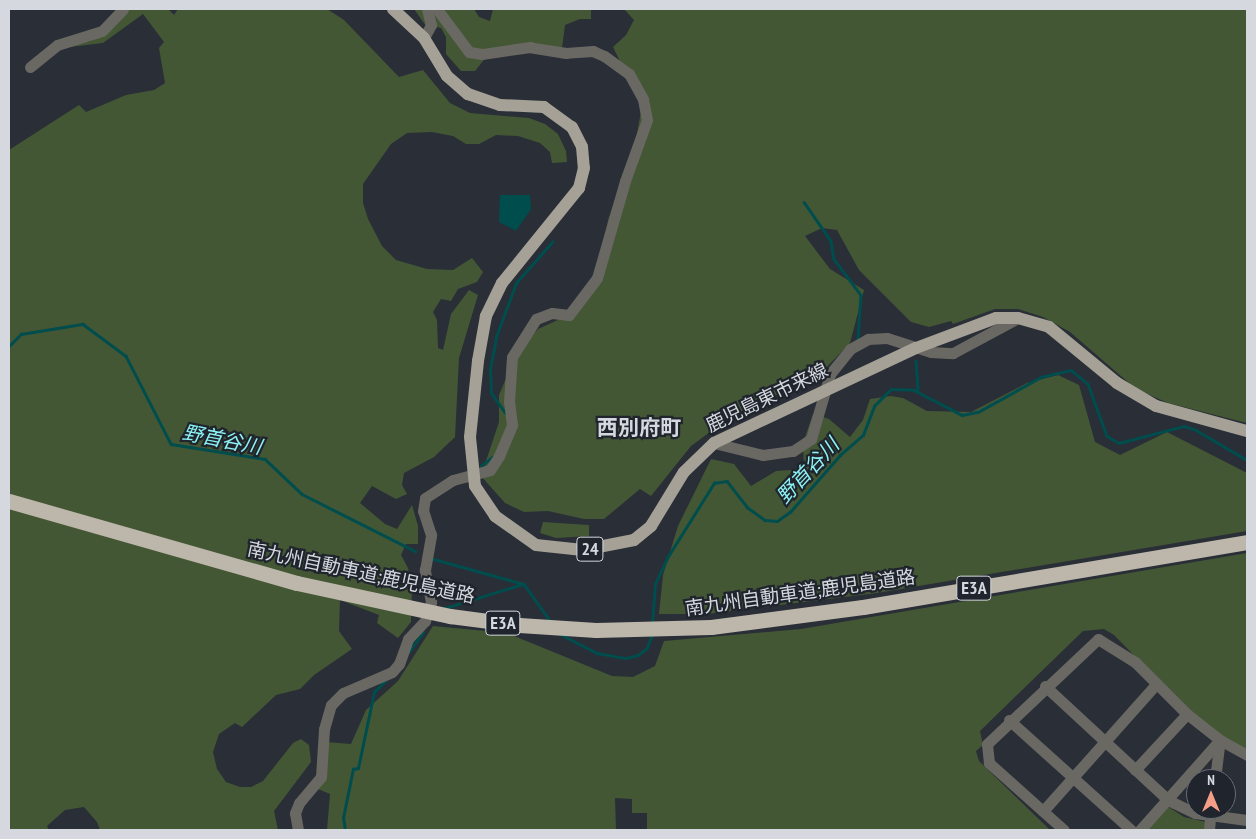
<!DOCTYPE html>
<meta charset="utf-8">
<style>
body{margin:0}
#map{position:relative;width:1256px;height:839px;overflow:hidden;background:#292e37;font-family:"PT Sans Narrow","Noto Sans JP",sans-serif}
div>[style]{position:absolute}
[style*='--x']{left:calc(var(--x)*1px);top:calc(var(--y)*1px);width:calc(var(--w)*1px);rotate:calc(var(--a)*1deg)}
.green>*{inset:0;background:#445735}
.water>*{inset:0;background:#004d4e}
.stream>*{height:2.5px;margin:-1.25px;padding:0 1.25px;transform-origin:1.25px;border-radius:1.25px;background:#004d4e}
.minor>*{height:11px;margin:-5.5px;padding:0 5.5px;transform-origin:5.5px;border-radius:5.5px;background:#6a6863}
.major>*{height:12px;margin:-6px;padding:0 6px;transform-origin:6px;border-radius:6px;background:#a5a196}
.highway>*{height:15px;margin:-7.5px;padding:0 7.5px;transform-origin:7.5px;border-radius:7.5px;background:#bdb7ab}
.highway-bridge>*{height:15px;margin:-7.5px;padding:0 7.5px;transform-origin:7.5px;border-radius:7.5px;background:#bdb7ab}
span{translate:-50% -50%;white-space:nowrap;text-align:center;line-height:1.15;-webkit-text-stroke:4.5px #1f242d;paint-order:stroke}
.shield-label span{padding:1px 4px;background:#1f242d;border:1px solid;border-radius:4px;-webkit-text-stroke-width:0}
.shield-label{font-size:18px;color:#d5d8de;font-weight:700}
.street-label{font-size:19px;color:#d5d8de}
.water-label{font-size:20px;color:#8cf2f3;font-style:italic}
.quarter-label{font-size:21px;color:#d5d8de;font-weight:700}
.frame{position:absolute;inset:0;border:10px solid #d5d8de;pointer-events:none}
.north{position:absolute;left:1186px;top:769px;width:50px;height:50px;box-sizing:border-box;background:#1f242d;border:1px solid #686c74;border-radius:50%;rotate:0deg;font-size:14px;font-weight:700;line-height:20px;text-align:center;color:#d5d8de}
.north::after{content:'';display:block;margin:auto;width:18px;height:22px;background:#f49e88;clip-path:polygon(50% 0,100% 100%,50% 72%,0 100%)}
</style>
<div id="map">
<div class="green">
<div style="clip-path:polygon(125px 9px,168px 9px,174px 15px,178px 9px,327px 9px,344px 20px,399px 77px,423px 70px,450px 103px,470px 113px,529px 118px,545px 124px,558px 134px,566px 151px,567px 162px,552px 163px,550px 152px,540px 143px,518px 136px,496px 135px,479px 144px,466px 144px,453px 136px,432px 132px,407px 133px,391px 144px,363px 184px,363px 203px,368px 219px,382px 246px,396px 260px,427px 269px,453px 270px,472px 258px,483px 272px,477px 282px,458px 289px,451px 301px,441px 299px,433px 312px,437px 320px,438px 348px,443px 350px,451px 314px,469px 290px,478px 295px,459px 358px,455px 437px,434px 457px,404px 473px,402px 485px,407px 494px,396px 499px,372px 486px,360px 503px,385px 524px,397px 529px,412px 505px,418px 526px,418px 544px,406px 544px,401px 555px,408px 568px,412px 589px,411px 622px,398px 638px,377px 623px,379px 615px,340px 600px,339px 631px,352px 649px,314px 675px,300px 689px,276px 695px,242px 727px,235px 723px,219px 734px,213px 752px,217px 769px,226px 782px,240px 787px,251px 787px,263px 781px,293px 743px,301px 739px,309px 745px,311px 762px,274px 811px,278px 830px,100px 830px,97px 822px,84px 807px,65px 810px,47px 826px,49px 830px,9px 830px,9px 150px,79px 105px,86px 112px,126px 95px,154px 90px,165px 83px,159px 48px,164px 42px,143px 14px,103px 43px,61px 48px,90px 41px,103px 33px)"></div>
<div style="clip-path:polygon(414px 9px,474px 9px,479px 17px,490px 21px,493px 9px,591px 9px,591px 19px,580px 19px,565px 25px,562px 48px,491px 51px,475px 71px,461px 71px,446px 54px,446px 37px,441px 28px,437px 27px,431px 33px)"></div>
<div style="clip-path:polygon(624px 9px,1247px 9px,1247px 423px,1168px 403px,1136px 389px,1070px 332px,1043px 317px,1018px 309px,995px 309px,953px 324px,951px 321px,929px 327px,911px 322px,859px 270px,837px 230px,822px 228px,805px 236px,830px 269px,864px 290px,850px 343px,820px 374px,729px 418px,691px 446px,651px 496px,640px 489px,604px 519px,584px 519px,548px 511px,524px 512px,505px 503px,481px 476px,499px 422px,499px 395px,516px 355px,538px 329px,560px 319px,590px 292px,599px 265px,608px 220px,636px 139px,642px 106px,613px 47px,626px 35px,634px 20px)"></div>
<div style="clip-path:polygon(1058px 375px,1079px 385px,1095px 442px,1120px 455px,1167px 432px,1247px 473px,1247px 531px,877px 593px,707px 614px,659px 614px,663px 575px,678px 526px,711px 459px,734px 464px,751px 486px,776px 471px,804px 469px,803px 443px,813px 414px,829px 419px,850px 437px,863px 420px,870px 399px,891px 396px,903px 398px,927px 411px,971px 412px,1027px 383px)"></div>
<div style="clip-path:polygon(543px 522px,589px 525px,589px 536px,556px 538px,540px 533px)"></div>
<div style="clip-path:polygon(1247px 553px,1247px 750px,1223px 737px,1184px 706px,1114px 635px,1104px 629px,1083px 631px,980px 731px,983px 745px,976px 751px,979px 761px,1050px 830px,647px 830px,647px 813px,632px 813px,632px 799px,615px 798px,616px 830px,327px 830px,330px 794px,318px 789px,326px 742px,351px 744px,366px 710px,398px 681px,433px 626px,507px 633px,612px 676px,633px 677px,655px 666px,664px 641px,801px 629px)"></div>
<div style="clip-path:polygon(1167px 806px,1184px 817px,1206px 822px,1205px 830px,1144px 830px)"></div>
</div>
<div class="water">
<div style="clip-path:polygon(500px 195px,530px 195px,531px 209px,516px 231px,499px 222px)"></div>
</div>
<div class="stream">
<div style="--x:804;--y:202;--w:47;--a:55.3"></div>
<div style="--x:831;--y:241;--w:18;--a:81"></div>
<div style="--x:834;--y:259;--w:45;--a:53.1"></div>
<div style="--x:861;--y:295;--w:44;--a:93.9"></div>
<div style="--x:9;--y:346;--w:17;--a:-45"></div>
<div style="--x:21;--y:334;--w:63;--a:-9.2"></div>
<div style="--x:83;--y:324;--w:54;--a:36.7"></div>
<div style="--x:126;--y:356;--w:99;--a:62.9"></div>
<div style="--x:171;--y:444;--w:95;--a:9.1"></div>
<div style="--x:265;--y:459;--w:51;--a:43.4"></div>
<div style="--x:302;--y:494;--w:127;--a:26.8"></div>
<div style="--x:916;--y:361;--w:31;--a:86"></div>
<div style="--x:505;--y:413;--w:24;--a:-125"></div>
<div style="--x:491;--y:393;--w:24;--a:-92"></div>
<div style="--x:490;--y:369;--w:33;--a:-79"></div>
<div style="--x:496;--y:337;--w:58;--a:-69.7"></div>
<div style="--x:516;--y:283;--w:55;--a:-48.7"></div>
<div style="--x:481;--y:466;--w:14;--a:-39"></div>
<div style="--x:430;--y:558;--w:98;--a:15.5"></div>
<div style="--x:524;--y:584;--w:47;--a:54.6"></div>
<div style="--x:442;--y:609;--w:85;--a:-17.2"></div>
<div style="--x:652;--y:624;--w:40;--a:-85.7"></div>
<div style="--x:655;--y:584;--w:29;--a:-65"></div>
<div style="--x:667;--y:558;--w:89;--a:-57.9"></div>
<div style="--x:714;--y:483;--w:13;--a:-9"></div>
<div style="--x:727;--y:481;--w:33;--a:52"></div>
<div style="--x:747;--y:507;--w:22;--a:36"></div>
<div style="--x:765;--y:520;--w:12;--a:5"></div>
<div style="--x:777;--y:521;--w:16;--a:-35"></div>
<div style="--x:790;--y:512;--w:76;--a:-48.7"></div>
<div style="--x:840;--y:455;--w:30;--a:-41"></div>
<div style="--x:863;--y:435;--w:31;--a:-69"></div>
<div style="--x:874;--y:406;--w:24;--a:-45"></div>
<div style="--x:891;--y:389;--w:23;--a:2"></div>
<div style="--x:914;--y:390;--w:54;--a:27.5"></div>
<div style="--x:962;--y:415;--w:16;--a:-11"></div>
<div style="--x:978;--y:412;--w:72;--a:-29.1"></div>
<div style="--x:1041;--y:377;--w:31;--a:-13"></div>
<div style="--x:1071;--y:370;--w:22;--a:39"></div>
<div style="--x:1088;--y:384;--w:55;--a:69.9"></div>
<div style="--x:1107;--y:436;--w:14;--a:30"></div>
<div style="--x:1119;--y:443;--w:67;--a:-14.7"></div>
<div style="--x:1184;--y:426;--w:13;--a:18"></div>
<div style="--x:1196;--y:430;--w:59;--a:30.5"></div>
<div style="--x:560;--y:634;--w:42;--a:27.2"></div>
<div style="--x:597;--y:653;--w:29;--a:10"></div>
<div style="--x:626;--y:658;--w:12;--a:-14"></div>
<div style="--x:638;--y:655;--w:11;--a:-38"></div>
<div style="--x:647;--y:648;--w:15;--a:-70"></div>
<div style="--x:409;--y:652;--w:24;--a:-55"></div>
<div style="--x:345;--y:830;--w:12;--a:-99"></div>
<div style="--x:343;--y:818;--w:50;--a:-78.5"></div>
<div style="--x:353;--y:769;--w:5;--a:-11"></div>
<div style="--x:358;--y:768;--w:78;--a:-78.1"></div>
<div style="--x:374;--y:692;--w:18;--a:-45"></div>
</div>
<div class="minor">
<div style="--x:424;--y:38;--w:15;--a:-62"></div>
<div style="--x:431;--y:25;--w:16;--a:-104"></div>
<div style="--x:30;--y:67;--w:35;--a:-39"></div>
<div style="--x:57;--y:45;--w:47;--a:-17.3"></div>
<div style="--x:102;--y:31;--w:30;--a:-46"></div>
<div style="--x:714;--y:443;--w:50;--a:13.8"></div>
<div style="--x:763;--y:455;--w:30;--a:-8"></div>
<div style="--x:793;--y:451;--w:22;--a:-34"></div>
<div style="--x:811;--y:439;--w:68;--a:-73.7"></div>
<div style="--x:830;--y:374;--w:32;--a:-51"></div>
<div style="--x:850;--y:349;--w:21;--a:-29"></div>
<div style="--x:868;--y:339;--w:19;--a:-3"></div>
<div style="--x:887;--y:338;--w:46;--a:17.7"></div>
<div style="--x:931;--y:352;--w:22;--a:3"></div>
<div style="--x:953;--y:353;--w:74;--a:-28.3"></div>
<div style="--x:1045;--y:686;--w:168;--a:42.8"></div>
<div style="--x:1168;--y:800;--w:30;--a:26"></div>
<div style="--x:1195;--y:813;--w:52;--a:7.7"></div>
<div style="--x:1009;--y:720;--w:164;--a:42"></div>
<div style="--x:1135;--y:770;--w:76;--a:-47.1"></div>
<div style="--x:1215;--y:779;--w:39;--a:-83"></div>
<div style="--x:1043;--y:811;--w:170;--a:-48.3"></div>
<div style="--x:298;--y:830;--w:17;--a:-100"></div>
<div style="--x:295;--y:813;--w:11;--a:-68"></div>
<div style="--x:299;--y:803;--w:34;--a:-50"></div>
<div style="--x:321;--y:777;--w:48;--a:-86.4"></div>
<div style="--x:324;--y:729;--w:25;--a:-74"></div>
<div style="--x:331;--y:705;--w:17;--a:-45"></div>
<div style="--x:343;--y:693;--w:53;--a:-23.2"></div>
<div style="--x:392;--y:672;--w:11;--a:-49"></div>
<div style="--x:399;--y:664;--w:27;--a:-70"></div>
<div style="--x:408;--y:639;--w:25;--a:-47"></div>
<div style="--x:425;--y:621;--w:20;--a:-72"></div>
<div style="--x:431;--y:602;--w:33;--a:-101"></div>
<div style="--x:425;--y:570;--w:36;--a:-80"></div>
<div style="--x:431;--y:535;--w:25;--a:-108"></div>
<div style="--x:423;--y:511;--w:13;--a:-81"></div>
<div style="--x:425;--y:498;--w:33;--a:-33"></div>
<div style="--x:453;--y:480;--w:38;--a:-15"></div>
<div style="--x:490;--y:470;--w:17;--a:-57"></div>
<div style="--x:499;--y:456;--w:34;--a:-67"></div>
<div style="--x:512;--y:425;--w:23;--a:-97"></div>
<div style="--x:509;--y:402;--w:45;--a:-86.2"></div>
<div style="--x:512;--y:357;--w:45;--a:-57.7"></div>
<div style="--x:536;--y:319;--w:17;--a:-21"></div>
<div style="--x:552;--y:313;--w:17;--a:7"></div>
<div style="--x:569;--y:315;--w:46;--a:-52.9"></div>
<div style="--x:597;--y:278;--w:101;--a:-73.9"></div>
<div style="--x:625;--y:181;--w:65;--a:-70.2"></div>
<div style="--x:647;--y:120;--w:21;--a:-101"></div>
<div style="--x:643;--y:99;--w:29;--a:-119"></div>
<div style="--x:629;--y:74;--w:31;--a:-144"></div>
<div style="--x:604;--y:56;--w:12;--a:-156"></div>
<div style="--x:593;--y:51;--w:27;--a:176"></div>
<div style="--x:566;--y:53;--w:36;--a:-171"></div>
<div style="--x:530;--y:47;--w:49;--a:171.7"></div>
<div style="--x:482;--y:54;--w:13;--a:-171"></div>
<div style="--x:469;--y:52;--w:54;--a:-126.7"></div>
<div style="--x:1064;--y:830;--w:101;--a:-138.2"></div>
<div style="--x:989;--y:763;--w:19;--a:-96"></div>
<div style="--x:987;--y:744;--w:153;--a:-43.4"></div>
<div style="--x:1098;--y:639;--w:44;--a:31.9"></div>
<div style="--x:1135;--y:662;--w:74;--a:45"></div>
<div style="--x:1187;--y:714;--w:42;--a:38.2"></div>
<div style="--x:1220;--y:740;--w:31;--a:29"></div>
<div style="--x:1140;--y:830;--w:120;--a:-48.4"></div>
<div style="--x:1209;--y:830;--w:21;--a:-85"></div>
</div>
<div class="major">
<div style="--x:393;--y:9;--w:42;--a:43.1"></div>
<div style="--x:424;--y:38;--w:44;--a:58.8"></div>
<div style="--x:447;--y:76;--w:28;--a:41"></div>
<div style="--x:468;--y:94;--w:34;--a:19"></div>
<div style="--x:500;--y:105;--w:44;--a:2.6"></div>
<div style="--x:544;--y:107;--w:34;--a:36"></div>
<div style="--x:572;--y:127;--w:22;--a:63"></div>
<div style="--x:582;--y:147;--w:21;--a:85"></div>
<div style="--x:584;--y:168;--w:21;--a:104"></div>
<div style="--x:579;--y:188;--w:122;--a:129"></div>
<div style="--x:502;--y:283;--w:37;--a:116"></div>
<div style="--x:486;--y:316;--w:46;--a:100.1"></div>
<div style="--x:478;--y:361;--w:76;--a:96"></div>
<div style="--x:470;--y:437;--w:49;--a:84.2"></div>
<div style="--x:475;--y:486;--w:36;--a:56"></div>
<div style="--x:495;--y:516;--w:50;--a:35.3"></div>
<div style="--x:536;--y:545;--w:47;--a:6.1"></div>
<div style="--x:583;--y:550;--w:52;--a:-11.1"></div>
<div style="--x:634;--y:540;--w:22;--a:-39"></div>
<div style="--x:651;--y:526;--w:63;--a:-58.6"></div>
<div style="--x:684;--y:472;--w:42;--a:-44"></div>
<div style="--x:714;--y:443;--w:223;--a:-25.2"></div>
<div style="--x:916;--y:348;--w:85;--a:-20.6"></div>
<div style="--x:996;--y:318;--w:22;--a:0"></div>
<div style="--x:1018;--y:318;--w:32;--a:16"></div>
<div style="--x:1049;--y:327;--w:88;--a:39.5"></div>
<div style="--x:1117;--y:383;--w:45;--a:30.5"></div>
<div style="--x:1156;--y:406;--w:94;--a:15.4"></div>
</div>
<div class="highway">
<div style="--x:9;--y:501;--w:299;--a:15.9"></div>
<div style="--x:711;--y:627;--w:153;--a:-7.5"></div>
<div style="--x:863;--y:607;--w:389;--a:-9.6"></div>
</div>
<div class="highway-bridge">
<div style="--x:297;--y:583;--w:157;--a:12.2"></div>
<div style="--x:450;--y:616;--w:70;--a:7.4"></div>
<div style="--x:519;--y:625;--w:77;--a:3.7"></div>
<div style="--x:596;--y:630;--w:115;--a:-1.5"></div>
</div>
<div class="shield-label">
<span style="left:590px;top:549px">24</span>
<span style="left:974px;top:588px">E3A</span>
<span style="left:503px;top:623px">E3A</span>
</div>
<div class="street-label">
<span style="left:767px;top:398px;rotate:-26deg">鹿児島東市来線</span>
<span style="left:361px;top:573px;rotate:12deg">南九州自動車道;鹿児島道路</span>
<span style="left:800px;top:593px;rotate:-8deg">南九州自動車道;鹿児島道路</span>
</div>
<div class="water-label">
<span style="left:222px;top:440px;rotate:11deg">野首谷川</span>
<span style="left:808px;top:471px;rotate:-47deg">野首谷川</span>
</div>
<div class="quarter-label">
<span style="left:639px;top:428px">西別府町</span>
</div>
<div class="frame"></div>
<div class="north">N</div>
</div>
